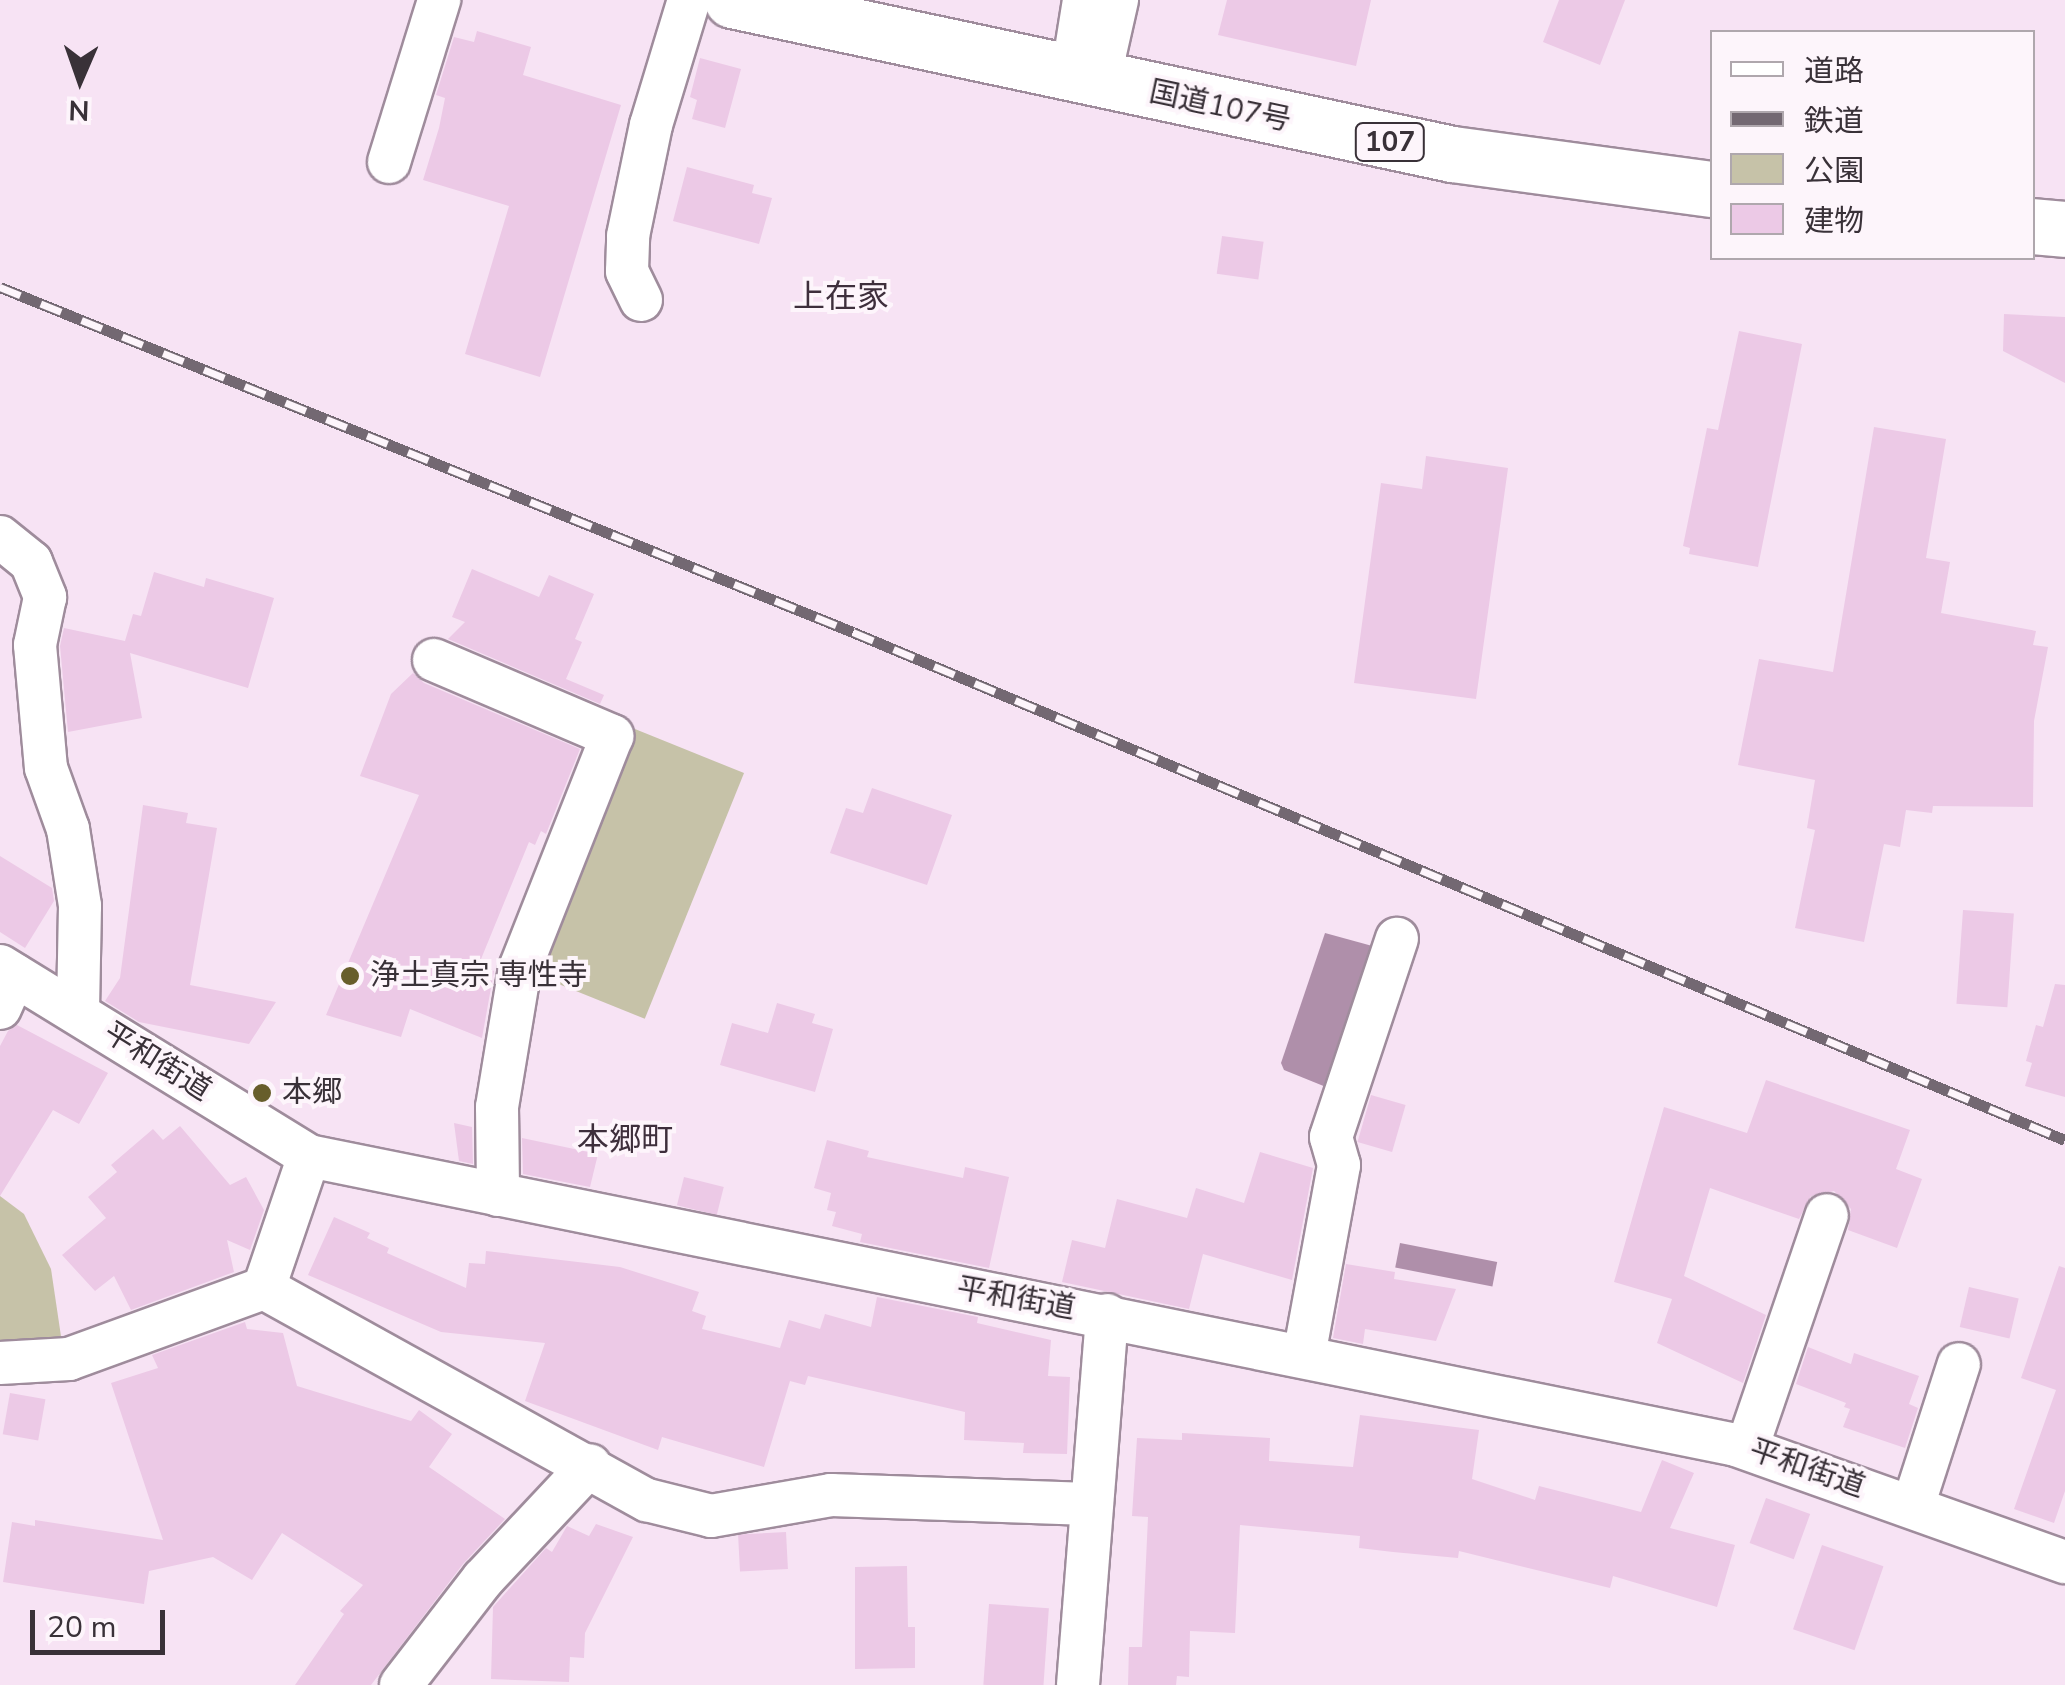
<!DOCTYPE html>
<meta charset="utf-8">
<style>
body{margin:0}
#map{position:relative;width:2065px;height:1685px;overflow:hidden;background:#f7e3f4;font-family:"Nunito Sans","Noto Sans JP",sans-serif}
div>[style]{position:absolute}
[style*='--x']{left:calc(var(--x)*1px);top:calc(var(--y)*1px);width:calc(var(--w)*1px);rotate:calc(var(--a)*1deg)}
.green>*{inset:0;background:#c6c2a8;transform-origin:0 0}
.water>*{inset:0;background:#af8faa;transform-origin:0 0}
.building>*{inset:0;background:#ecc9e6;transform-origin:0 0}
.roads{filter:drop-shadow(2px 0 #9f8c9c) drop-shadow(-2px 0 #9f8c9c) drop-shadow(0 2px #9f8c9c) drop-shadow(0 -2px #9f8c9c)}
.street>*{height:42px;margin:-21px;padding:0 21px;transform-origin:21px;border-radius:21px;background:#fff}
.highway>*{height:55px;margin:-27.5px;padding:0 27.5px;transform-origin:27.5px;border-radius:27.5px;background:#fff}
.rail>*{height:11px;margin-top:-5.5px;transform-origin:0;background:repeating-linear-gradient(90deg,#fdf5fb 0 22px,#736872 0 44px);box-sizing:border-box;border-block:2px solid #736872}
.dots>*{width:28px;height:28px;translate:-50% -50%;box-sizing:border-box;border:5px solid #fdf5fb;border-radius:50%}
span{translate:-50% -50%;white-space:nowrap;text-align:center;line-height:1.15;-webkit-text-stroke:8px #fdf5fb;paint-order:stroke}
.shield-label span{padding:2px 8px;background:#fdf5fb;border:2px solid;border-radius:8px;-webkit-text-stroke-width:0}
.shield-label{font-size:28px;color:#393138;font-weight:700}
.street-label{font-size:30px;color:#393138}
.poi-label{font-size:30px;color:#393138}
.left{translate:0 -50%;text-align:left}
.neighbourhood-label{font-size:32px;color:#3e2f3c}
.legend{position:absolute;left:1710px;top:30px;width:325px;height:230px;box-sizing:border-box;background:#fdf5fb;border:2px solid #afa7ad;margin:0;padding:12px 18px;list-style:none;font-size:30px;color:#393138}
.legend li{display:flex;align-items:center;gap:20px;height:50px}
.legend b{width:50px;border:2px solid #afa7ad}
.north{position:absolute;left:30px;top:30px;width:100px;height:100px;-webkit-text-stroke:8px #fdf5fb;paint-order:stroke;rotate:182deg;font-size:28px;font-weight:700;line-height:40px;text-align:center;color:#393138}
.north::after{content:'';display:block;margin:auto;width:35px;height:45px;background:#393138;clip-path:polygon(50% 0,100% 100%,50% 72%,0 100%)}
.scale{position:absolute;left:30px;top:1610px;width:135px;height:45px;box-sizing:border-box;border:5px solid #393138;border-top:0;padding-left:12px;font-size:30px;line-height:35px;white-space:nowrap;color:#393138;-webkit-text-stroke:8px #fdf5fb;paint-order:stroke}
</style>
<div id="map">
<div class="green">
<div style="left:630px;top:727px;width:123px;height:265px;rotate:22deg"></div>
<div style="clip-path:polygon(0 1196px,24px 1214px,51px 1269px,62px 1343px,0 1344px)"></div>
</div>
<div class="water">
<div style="clip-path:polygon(1325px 933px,1376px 947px,1326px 1087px,1284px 1070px,1281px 1063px)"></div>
<div style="left:1400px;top:1243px;width:99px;height:25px;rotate:11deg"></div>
</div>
<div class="building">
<div style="clip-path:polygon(1227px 0,1371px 0,1356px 66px,1218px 35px)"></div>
<div style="clip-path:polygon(1559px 0,1625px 0,1600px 65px,1543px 42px)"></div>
<div style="clip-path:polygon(477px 31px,531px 47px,523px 75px,621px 105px,540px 377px,465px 354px,509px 206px,423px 180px,439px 128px,445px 98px,436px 95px,454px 37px,474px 42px)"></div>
<div style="clip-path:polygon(700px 58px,741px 69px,725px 128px,692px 119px,697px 100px,690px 97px)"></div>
<div style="clip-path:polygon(687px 167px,754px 185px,752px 193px,772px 198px,759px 244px,673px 221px)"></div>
<div style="left:1222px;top:236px;width:42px;height:38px;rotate:8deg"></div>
<div style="clip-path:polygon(2004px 314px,2065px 317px,2065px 383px,2003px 351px)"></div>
<div style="clip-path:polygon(1739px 331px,1802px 344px,1758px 567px,1689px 554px,1690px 548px,1683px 546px,1707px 428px,1718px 430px)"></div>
<div style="clip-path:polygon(1874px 427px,1946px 439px,1926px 558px,1950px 562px,1941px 613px,2036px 631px,2033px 645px,2048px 647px,2034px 721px,2033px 807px,1933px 806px,1932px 813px,1906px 810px,1900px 847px,1884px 844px,1864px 942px,1795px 928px,1815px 830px,1807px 828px,1815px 780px,1738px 765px,1759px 659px,1833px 672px)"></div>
<div style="clip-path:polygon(1426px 456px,1508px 468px,1476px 699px,1354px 683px,1381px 483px,1422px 489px)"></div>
<div style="clip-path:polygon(472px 569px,539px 597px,549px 575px,594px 594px,575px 639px,582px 642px,566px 679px,604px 695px,600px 704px,448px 639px,465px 622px,452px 617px)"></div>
<div style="clip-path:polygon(154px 572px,204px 587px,206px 578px,274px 598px,248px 688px,130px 653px,142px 718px,68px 732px,60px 646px,64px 628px,125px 641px,133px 614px,141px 616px)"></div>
<div style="clip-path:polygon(413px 673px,424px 683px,580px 749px,546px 834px,541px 831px,535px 845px,529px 842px,479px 964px,494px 971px,482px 1038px,410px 1009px,401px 1037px,326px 1015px,419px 795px,360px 776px,391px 694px)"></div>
<div style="clip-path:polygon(872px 788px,952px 815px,927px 885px,830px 853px,846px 808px,863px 813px)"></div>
<div style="clip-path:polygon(143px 805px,188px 813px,186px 823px,217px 828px,190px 985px,276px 1002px,249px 1044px,139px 1022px,105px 1001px,120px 978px)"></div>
<div style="clip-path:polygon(0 856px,52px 888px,54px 901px,25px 948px,0 932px)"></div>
<div style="left:1963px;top:910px;width:51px;height:94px;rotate:4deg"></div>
<div style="clip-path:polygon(2055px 984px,2065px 985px,2065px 1097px,2025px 1086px,2032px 1063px,2026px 1061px,2036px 1025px,2043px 1027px)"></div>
<div style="clip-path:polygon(777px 1003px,815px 1014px,812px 1023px,833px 1029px,815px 1092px,720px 1065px,732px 1023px,768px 1033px)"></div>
<div style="clip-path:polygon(17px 1025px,108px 1073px,79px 1124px,53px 1110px,0 1196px,0 1046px,8px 1031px)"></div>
<div style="clip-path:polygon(1766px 1080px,1910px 1130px,1896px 1169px,1922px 1179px,1897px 1248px,1848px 1230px,1851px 1209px,1834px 1191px,1811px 1196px,1799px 1219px,1710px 1188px,1684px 1276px,1766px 1315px,1743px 1383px,1657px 1343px,1672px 1299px,1614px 1282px,1664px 1107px,1747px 1133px)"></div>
<div style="left:1371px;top:1095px;width:36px;height:49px;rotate:16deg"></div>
<div style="clip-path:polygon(454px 1123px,472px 1127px,473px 1164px,459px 1161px)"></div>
<div style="clip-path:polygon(180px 1126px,230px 1185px,246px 1177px,264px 1210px,250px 1250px,227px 1240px,234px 1272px,131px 1310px,114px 1276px,95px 1291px,62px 1255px,106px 1218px,88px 1197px,117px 1172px,111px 1165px,153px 1129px,163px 1140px)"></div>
<div style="clip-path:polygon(522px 1138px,598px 1154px,590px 1187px,523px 1174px)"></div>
<div style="clip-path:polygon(827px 1140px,869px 1151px,867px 1157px,963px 1178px,965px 1167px,1009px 1177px,989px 1268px,860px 1242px,862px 1234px,832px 1226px,836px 1212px,827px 1210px,831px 1193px,814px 1188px)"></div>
<div style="clip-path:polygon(1260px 1152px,1313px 1168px,1292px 1280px,1203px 1254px,1189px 1309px,1062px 1282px,1072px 1240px,1105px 1248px,1117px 1199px,1187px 1218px,1196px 1188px,1244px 1203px)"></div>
<div style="left:684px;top:1177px;width:41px;height:29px;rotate:14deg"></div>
<div style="clip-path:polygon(334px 1217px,370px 1233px,367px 1238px,389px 1248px,387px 1253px,466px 1288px,469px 1263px,485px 1264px,486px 1251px,620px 1267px,699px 1292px,692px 1311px,706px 1316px,702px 1329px,780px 1348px,789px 1320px,820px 1329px,825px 1314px,871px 1327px,877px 1297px,978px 1317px,977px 1323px,1051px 1340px,1048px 1376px,1070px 1377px,1067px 1454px,1023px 1453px,1024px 1443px,964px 1440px,965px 1412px,808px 1376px,805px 1385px,790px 1381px,764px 1467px,662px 1437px,658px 1450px,525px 1401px,545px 1343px,441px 1332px,308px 1275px)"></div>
<div style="clip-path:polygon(1346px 1264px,1395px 1272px,1394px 1279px,1456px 1289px,1436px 1341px,1365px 1329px,1363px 1344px,1333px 1338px)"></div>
<div style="clip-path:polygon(2059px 1266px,2065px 1268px,2065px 1491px,2054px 1523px,2014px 1509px,2056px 1390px,2021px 1378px)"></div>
<div style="left:1969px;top:1287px;width:51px;height:41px;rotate:13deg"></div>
<div style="clip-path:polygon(245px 1322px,247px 1329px,283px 1333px,297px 1386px,411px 1421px,419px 1410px,452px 1434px,429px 1467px,505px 1519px,463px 1564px,371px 1685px,295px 1685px,344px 1614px,340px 1611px,363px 1585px,282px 1533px,252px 1580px,213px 1557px,149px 1571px,144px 1604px,3px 1582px,12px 1522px,35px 1526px,35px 1520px,163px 1540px,111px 1383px,158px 1368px,152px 1355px)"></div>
<div style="clip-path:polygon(1808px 1347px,1851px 1364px,1854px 1353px,1919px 1376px,1909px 1404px,1918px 1408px,1905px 1448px,1843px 1427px,1850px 1409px,1844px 1407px,1846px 1403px,1796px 1384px)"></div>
<div style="left:10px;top:1393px;width:36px;height:42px;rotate:10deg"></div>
<div style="clip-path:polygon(1360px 1415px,1479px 1430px,1472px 1479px,1535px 1500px,1539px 1486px,1641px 1512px,1662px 1460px,1694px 1473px,1670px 1528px,1735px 1545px,1717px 1607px,1613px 1576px,1610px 1588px,1459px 1551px,1458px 1558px,1393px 1552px,1359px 1548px,1360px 1536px,1240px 1525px,1235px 1633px,1190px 1631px,1189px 1677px,1177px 1676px,1176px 1685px,1128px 1685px,1129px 1647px,1142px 1647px,1148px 1517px,1132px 1516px,1137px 1438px,1182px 1440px,1182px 1433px,1270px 1438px,1269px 1461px,1353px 1467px)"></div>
<div style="left:1766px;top:1498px;width:47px;height:48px;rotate:20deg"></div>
<div style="clip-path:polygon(596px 1524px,633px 1537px,585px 1633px,584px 1658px,570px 1657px,569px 1682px,491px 1679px,493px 1607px,546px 1548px,552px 1552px,567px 1526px,589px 1536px)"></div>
<div style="left:786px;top:1532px;width:37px;height:48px;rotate:87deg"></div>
<div style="left:1822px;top:1545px;width:65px;height:89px;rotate:19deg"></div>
<div style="clip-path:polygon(907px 1566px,908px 1627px,915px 1627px,915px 1668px,855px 1669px,855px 1567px)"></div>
<div style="left:989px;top:1604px;width:60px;height:81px;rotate:4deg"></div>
</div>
<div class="roads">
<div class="street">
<div style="--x:1072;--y:75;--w:76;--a:-80.9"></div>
<div style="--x:1099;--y:80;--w:82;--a:-77.3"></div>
<div style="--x:389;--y:162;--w:170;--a:-72.8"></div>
<div style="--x:641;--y:300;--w:32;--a:-116"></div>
<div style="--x:627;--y:271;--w:35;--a:-88"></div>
<div style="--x:628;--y:236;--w:113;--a:-78.3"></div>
<div style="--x:651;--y:125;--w:131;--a:-73.1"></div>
<div style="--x:0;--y:537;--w:40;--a:39"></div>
<div style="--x:31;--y:562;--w:38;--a:68"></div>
<div style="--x:45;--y:597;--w:49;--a:101.8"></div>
<div style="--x:35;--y:645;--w:123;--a:84.9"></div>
<div style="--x:46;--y:768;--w:65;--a:70.2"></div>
<div style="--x:68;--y:829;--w:78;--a:81.1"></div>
<div style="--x:80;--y:906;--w:107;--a:91.1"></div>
<div style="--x:434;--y:660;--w:194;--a:23.1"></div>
<div style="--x:612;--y:736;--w:250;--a:111.6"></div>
<div style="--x:520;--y:968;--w:141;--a:99.4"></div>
<div style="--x:497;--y:1107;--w:88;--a:89.3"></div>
<div style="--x:0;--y:966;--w:363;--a:31.6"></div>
<div style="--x:309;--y:1156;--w:1456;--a:11.45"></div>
<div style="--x:1736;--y:1445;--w:349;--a:19.6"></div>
<div style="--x:0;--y:1008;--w:36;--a:-66"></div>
<div style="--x:264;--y:1288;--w:139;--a:-71.2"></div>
<div style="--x:1304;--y:1356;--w:194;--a:-79.6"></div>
<div style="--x:1339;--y:1165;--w:29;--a:-106"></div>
<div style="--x:1331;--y:1137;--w:209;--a:-71.6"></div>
<div style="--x:0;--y:1363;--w:69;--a:-3.3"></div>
<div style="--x:69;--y:1359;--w:208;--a:-20"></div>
<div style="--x:264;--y:1288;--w:438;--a:29"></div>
<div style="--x:647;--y:1500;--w:66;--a:14"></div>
<div style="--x:711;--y:1516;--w:122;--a:-9.9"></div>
<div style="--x:831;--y:1495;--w:258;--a:2"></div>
<div style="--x:1747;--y:1448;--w:246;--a:-71.1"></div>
<div style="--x:1913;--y:1506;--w:149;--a:-72.1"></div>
<div style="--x:401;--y:1685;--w:134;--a:-52.3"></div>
<div style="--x:483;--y:1579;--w:156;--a:-46.8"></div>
<div style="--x:1078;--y:1685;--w:371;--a:-85.5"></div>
</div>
<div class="highway">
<div style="--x:732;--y:0;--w:736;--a:12.07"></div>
<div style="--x:1452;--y:154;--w:262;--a:7.7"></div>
<div style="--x:2032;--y:226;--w:33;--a:5"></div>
</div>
</div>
<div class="rail">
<div style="--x:0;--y:287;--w:920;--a:22.02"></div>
<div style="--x:853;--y:632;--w:1314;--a:22.74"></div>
</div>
<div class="dots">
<div style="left:350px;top:976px;background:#675e2b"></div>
<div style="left:262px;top:1093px;background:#675e2b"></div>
</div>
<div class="shield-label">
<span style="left:1390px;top:142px">107</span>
</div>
<div class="street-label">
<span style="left:1220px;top:107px;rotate:12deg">国道107号</span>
<span style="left:157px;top:1062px;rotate:32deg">平和街道</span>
<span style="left:1016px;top:1299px;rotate:10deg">平和街道</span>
<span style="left:1807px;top:1469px;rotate:19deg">平和街道</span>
</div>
<div class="poi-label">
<span class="left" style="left:370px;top:976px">浄土真宗 専性寺</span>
<span class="left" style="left:282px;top:1093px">本郷</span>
</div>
<div class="neighbourhood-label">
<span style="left:841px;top:297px">上在家</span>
<span style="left:625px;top:1140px">本郷町</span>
</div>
<ul class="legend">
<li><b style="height:12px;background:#fff"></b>道路</li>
<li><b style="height:12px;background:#736872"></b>鉄道</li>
<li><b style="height:28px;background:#c6c2a8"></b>公園</li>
<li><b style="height:28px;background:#ecc9e6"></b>建物</li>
</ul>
<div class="north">N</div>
<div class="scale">20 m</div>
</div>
